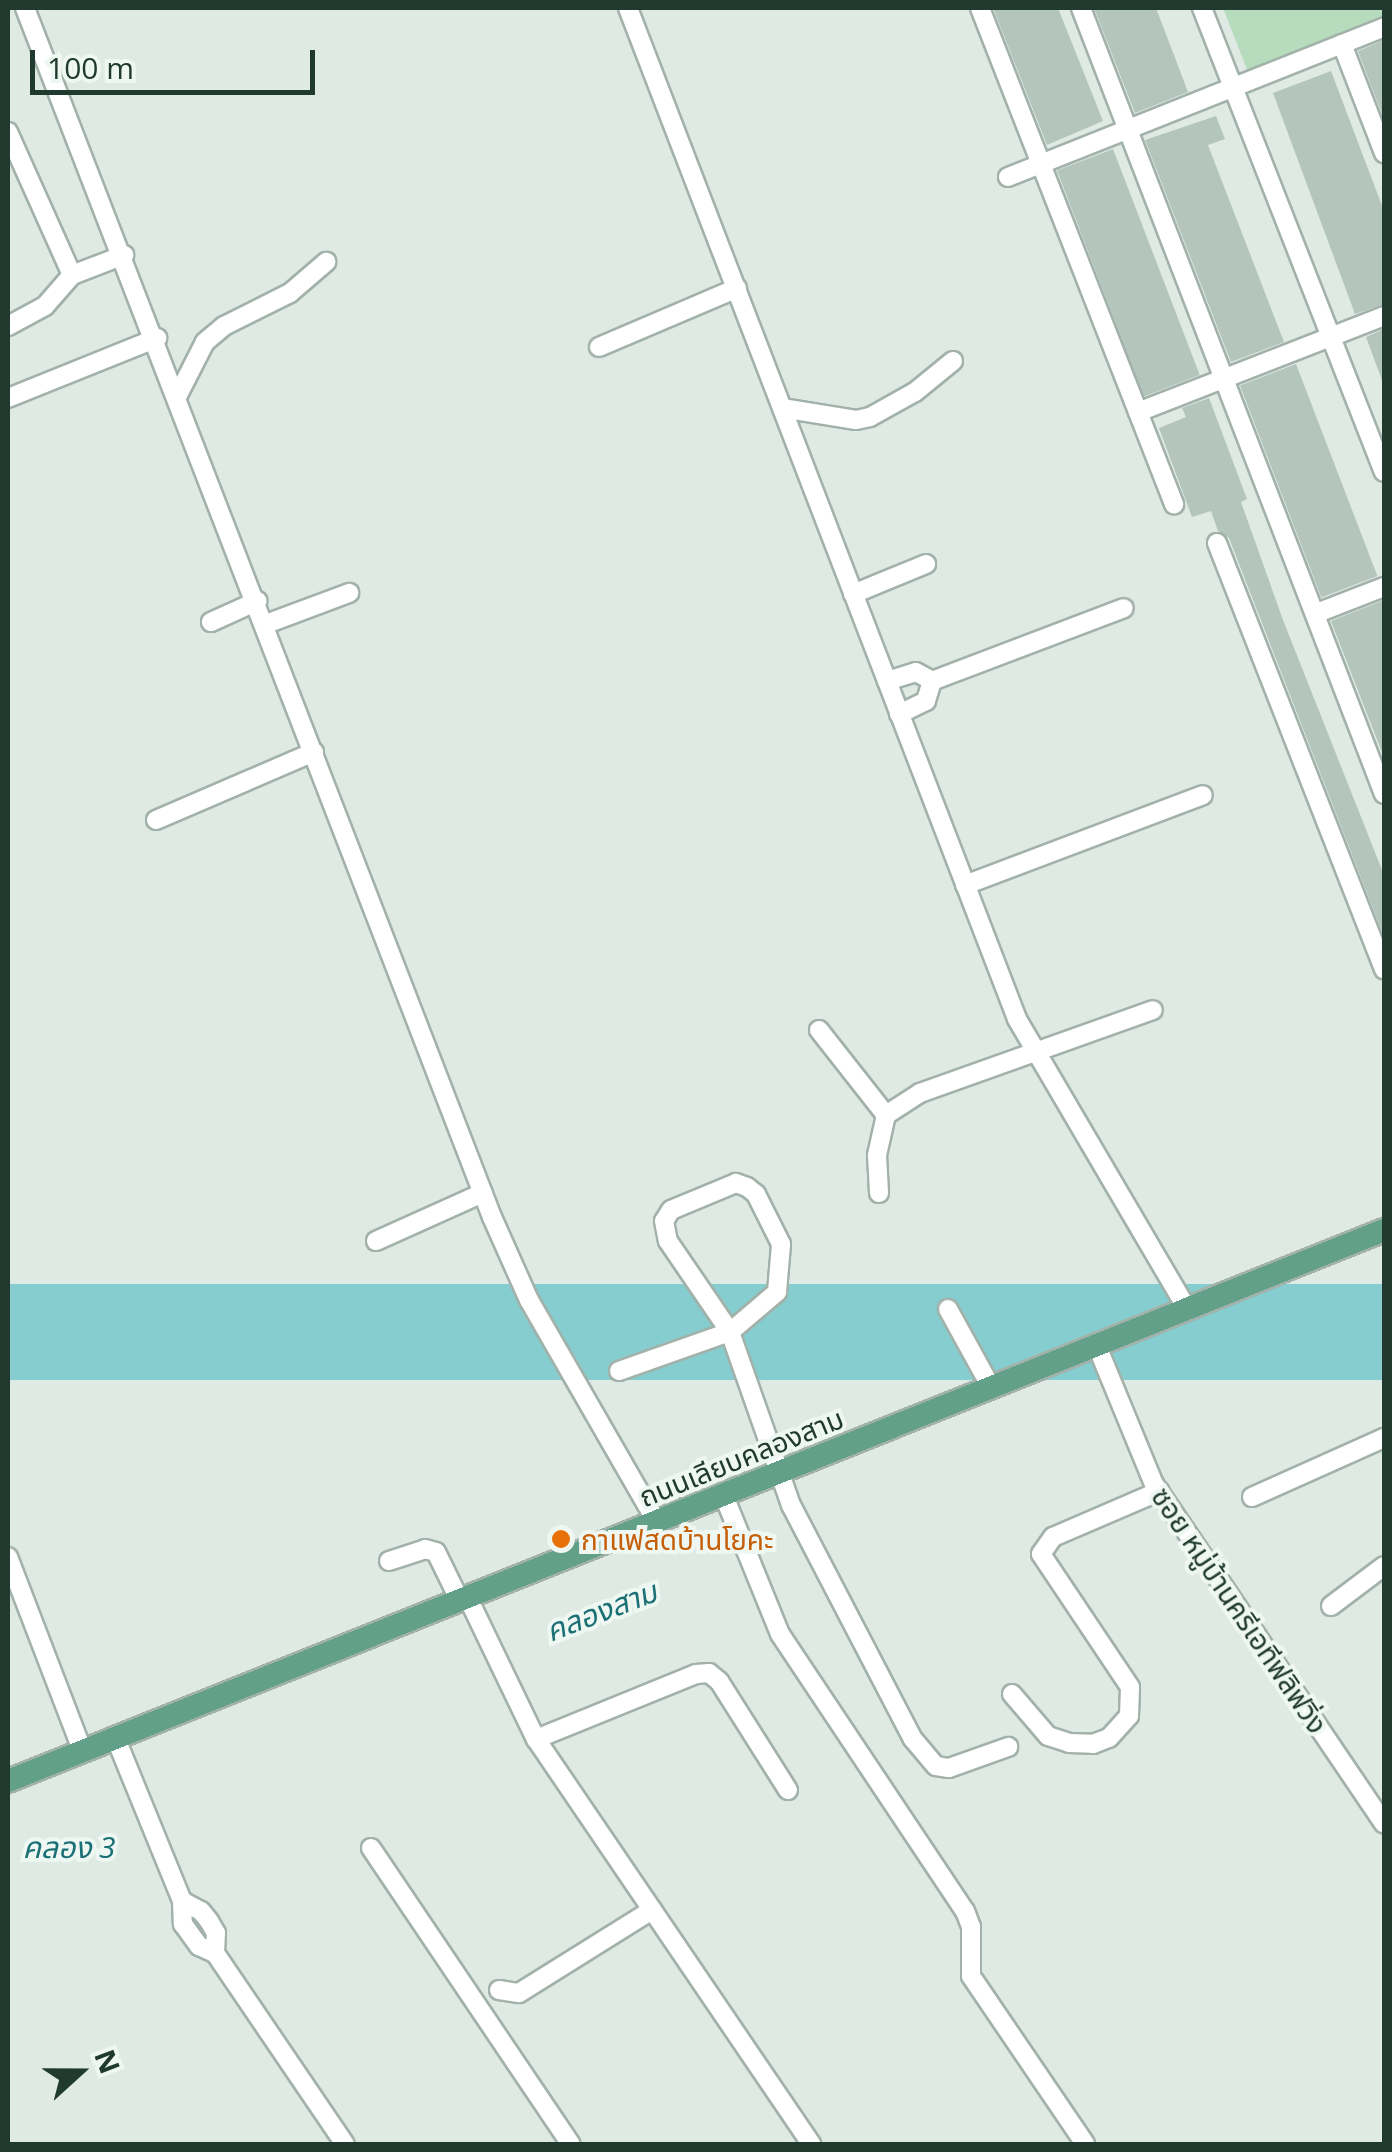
<!DOCTYPE html>
<meta charset="utf-8">
<style>
body{margin:0}
#map{position:relative;width:1392px;height:2152px;overflow:hidden;background:#dfeae4;font-family:"Open Sans","Noto Sans Thai",sans-serif}
div>[style]{position:absolute}
[style*='--x']{left:calc(var(--x)*1px);top:calc(var(--y)*1px);width:calc(var(--w)*1px);rotate:calc(var(--a)*1deg)}
.green>*{inset:0;background:#b7dcbd}
.water>*{inset:0;background:#86cdd0;transform-origin:0 0}
.building>*{inset:0;background:#b4c5bd;transform-origin:0 0}
.roads{filter:drop-shadow(2px 0 #a2b2aa) drop-shadow(-2px 0 #a2b2aa) drop-shadow(0 2px #a2b2aa) drop-shadow(0 -2px #a2b2aa)}
.minor>*{height:18px;margin:-9px;padding:0 9px;transform-origin:9px;border-radius:9px;background:#fff}
.major>*{height:22px;margin:-11px;padding:0 11px;transform-origin:11px;border-radius:11px;background:#63a08a}
.dots>*{width:28px;height:28px;translate:-50% -50%;box-sizing:border-box;border:5px solid #eff7f2;border-radius:50%}
span{translate:-50% -50%;white-space:nowrap;text-align:center;line-height:1.15;-webkit-text-stroke:8px #eff7f2;paint-order:stroke}
.street-label{font-size:28px;color:#203a30}
.food-label{font-size:28px;color:#c56008}
.left{translate:0 -50%;text-align:left}
.water-label{font-size:30px;color:#1b7076;font-style:italic}
.frame{position:absolute;inset:0;border:10px solid #203a30;pointer-events:none}
.north{position:absolute;left:30px;top:2022px;width:100px;height:100px;-webkit-text-stroke:8px #eff7f2;paint-order:stroke;rotate:69deg;font-size:28px;font-weight:700;line-height:40px;text-align:center;color:#203a30}
.north::after{content:'';display:block;margin:auto;width:35px;height:45px;background:#203a30;clip-path:polygon(50% 0,100% 100%,50% 72%,0 100%)}
.scale{position:absolute;left:30px;top:50px;width:285px;height:45px;box-sizing:border-box;border:5px solid #203a30;border-top:0;padding-left:12px;font-size:30px;line-height:35px;white-space:nowrap;color:#203a30;-webkit-text-stroke:8px #eff7f2;paint-order:stroke}
</style>
<div id="map">
<div class="green">
<div style="clip-path:polygon(1223px 8px,1384px 8px,1384px 19px,1248px 72px)"></div>
</div>
<div class="water">
<div style="left:1384px;top:1284px;width:96px;height:1477px;rotate:90deg"></div>
</div>
<div class="building">
<div style="clip-path:polygon(993px 8px,1058px 8px,1103px 121px,1047px 145px)"></div>
<div style="clip-path:polygon(1094px 8px,1156px 8px,1188px 92px,1135px 113px)"></div>
<div style="clip-path:polygon(1384px 40px,1384px 120px,1358px 51px)"></div>
<div style="clip-path:polygon(1331px 71px,1384px 211px,1384px 304px,1355px 314px,1273px 93px)"></div>
<div style="clip-path:polygon(1216px 116px,1225px 139px,1208px 145px,1284px 342px,1231px 362px,1145px 140px)"></div>
<div style="left:1113px;top:149px;width:242px;height:60px;rotate:69deg"></div>
<div style="clip-path:polygon(1384px 329px,1384px 382px,1383px 383px,1366px 337px)"></div>
<div style="left:1296px;top:364px;width:227px;height:60px;rotate:69deg"></div>
<div style="clip-path:polygon(1209px 398px,1247px 499px,1241px 502px,1283px 620px,1384px 875px,1384px 937px,1229px 538px,1218px 531px,1211px 511px,1192px 517px,1159px 428px,1186px 417px,1182px 408px)"></div>
<div style="clip-path:polygon(1384px 600px,1384px 754px,1383px 755px,1331px 621px)"></div>
</div>
<div class="roads">
<div class="minor">
<div style="--x:25;--y:8;--w:1296;--a:68.88"></div>
<div style="--x:492;--y:1217;--w:91;--a:66"></div>
<div style="--x:529;--y:1300;--w:257;--a:60.1"></div>
<div style="--x:628;--y:8;--w:1083;--a:68.95"></div>
<div style="--x:1017;--y:1019;--w:338;--a:59.6"></div>
<div style="--x:980;--y:8;--w:533;--a:68.64"></div>
<div style="--x:1081;--y:8;--w:842;--a:68.92"></div>
<div style="--x:1202;--y:8;--w:498;--a:68.6"></div>
<div style="--x:1342;--y:44;--w:117;--a:68.9"></div>
<div style="--x:8;--y:132;--w:157;--a:65.9"></div>
<div style="--x:72;--y:275;--w:41;--a:131.1"></div>
<div style="--x:45;--y:306;--w:42;--a:151.6"></div>
<div style="--x:1008;--y:177;--w:405;--a:-21.7"></div>
<div style="--x:72;--y:275;--w:56;--a:-21"></div>
<div style="--x:599;--y:347;--w:150;--a:-23.1"></div>
<div style="--x:178;--y:395;--w:59;--a:-63"></div>
<div style="--x:205;--y:342;--w:25;--a:-40"></div>
<div style="--x:224;--y:326;--w:74;--a:-26.6"></div>
<div style="--x:290;--y:293;--w:48;--a:-40.7"></div>
<div style="--x:8;--y:398;--w:161;--a:-21.9"></div>
<div style="--x:782;--y:408;--w:75;--a:9.2"></div>
<div style="--x:856;--y:420;--w:14;--a:-12"></div>
<div style="--x:870;--y:417;--w:51;--a:-29.1"></div>
<div style="--x:915;--y:392;--w:49;--a:-39.2"></div>
<div style="--x:1138;--y:412;--w:264;--a:-21.3"></div>
<div style="--x:1217;--y:543;--w:458;--a:68.6"></div>
<div style="--x:853;--y:594;--w:79;--a:-22.3"></div>
<div style="--x:1317;--y:613;--w:72;--a:-21.2"></div>
<div style="--x:211;--y:622;--w:51;--a:-24.5"></div>
<div style="--x:266;--y:624;--w:89;--a:-20.5"></div>
<div style="--x:887;--y:681;--w:30;--a:-17"></div>
<div style="--x:916;--y:672;--w:18;--a:29"></div>
<div style="--x:932;--y:681;--w:21;--a:107"></div>
<div style="--x:926;--y:701;--w:30;--a:154"></div>
<div style="--x:932;--y:681;--w:205;--a:-20.8"></div>
<div style="--x:156;--y:820;--w:172;--a:-23.3"></div>
<div style="--x:965;--y:885;--w:254;--a:-20.7"></div>
<div style="--x:819;--y:1030;--w:108;--a:51.8"></div>
<div style="--x:879;--y:1193;--w:38;--a:-93"></div>
<div style="--x:877;--y:1155;--w:41;--a:-77.3"></div>
<div style="--x:886;--y:1115;--w:40;--a:-32.9"></div>
<div style="--x:920;--y:1093;--w:247;--a:-19.6"></div>
<div style="--x:376;--y:1241;--w:117;--a:-24.2"></div>
<div style="--x:948;--y:1309;--w:91;--a:61.2"></div>
<div style="--x:1097;--y:1346;--w:149;--a:67.6"></div>
<div style="--x:1154;--y:1484;--w:410;--a:55.9"></div>
<div style="--x:619;--y:1371;--w:118;--a:-19.4"></div>
<div style="--x:730;--y:1332;--w:62;--a:-40.4"></div>
<div style="--x:777;--y:1292;--w:48;--a:-85.2"></div>
<div style="--x:781;--y:1244;--w:56;--a:-116.6"></div>
<div style="--x:756;--y:1194;--w:11;--a:-142"></div>
<div style="--x:747;--y:1187;--w:12;--a:-160"></div>
<div style="--x:736;--y:1183;--w:70;--a:157.4"></div>
<div style="--x:671;--y:1210;--w:13;--a:122"></div>
<div style="--x:664;--y:1221;--w:20;--a:79"></div>
<div style="--x:668;--y:1241;--w:110;--a:55.7"></div>
<div style="--x:730;--y:1332;--w:183;--a:70.6"></div>
<div style="--x:791;--y:1505;--w:264;--a:62.5"></div>
<div style="--x:913;--y:1739;--w:35;--a:50"></div>
<div style="--x:936;--y:1766;--w:13;--a:9"></div>
<div style="--x:949;--y:1768;--w:63;--a:-19.6"></div>
<div style="--x:724;--y:1496;--w:149;--a:67.9"></div>
<div style="--x:780;--y:1634;--w:333;--a:56.3"></div>
<div style="--x:965;--y:1911;--w:17;--a:69"></div>
<div style="--x:971;--y:1927;--w:49;--a:90"></div>
<div style="--x:971;--y:1976;--w:203;--a:55.8"></div>
<div style="--x:1252;--y:1497;--w:145;--a:-24.1"></div>
<div style="--x:8;--y:1557;--w:209;--a:69"></div>
<div style="--x:389;--y:1561;--w:38;--a:-18"></div>
<div style="--x:425;--y:1549;--w:11;--a:15"></div>
<div style="--x:436;--y:1552;--w:55;--a:63.9"></div>
<div style="--x:468;--y:1598;--w:157;--a:64.3"></div>
<div style="--x:536;--y:1739;--w:490;--a:55.8"></div>
<div style="--x:1331;--y:1606;--w:66;--a:-37"></div>
<div style="--x:1012;--y:1694;--w:55;--a:49.4"></div>
<div style="--x:1048;--y:1736;--w:22;--a:18"></div>
<div style="--x:1069;--y:1743;--w:24;--a:2"></div>
<div style="--x:1093;--y:1744;--w:17;--a:-21"></div>
<div style="--x:1109;--y:1738;--w:30;--a:-48"></div>
<div style="--x:1129;--y:1716;--w:29;--a:-88"></div>
<div style="--x:1130;--y:1687;--w:160;--a:-123.8"></div>
<div style="--x:1041;--y:1554;--w:21;--a:-55"></div>
<div style="--x:1053;--y:1537;--w:116;--a:-23.3"></div>
<div style="--x:116;--y:1739;--w:175;--a:67.8"></div>
<div style="--x:182;--y:1901;--w:23;--a:88"></div>
<div style="--x:183;--y:1924;--w:27;--a:54"></div>
<div style="--x:199;--y:1946;--w:17;--a:24"></div>
<div style="--x:536;--y:1739;--w:173;--a:-22.1"></div>
<div style="--x:696;--y:1674;--w:13;--a:-4"></div>
<div style="--x:709;--y:1673;--w:13;--a:39"></div>
<div style="--x:719;--y:1681;--w:129;--a:57.7"></div>
<div style="--x:371;--y:1848;--w:357;--a:56"></div>
<div style="--x:182;--y:1901;--w:21;--a:28"></div>
<div style="--x:201;--y:1911;--w:13;--a:51"></div>
<div style="--x:209;--y:1921;--w:14;--a:60"></div>
<div style="--x:216;--y:1933;--w:20;--a:93"></div>
<div style="--x:215;--y:1953;--w:231;--a:55.8"></div>
<div style="--x:499;--y:1990;--w:20;--a:9"></div>
<div style="--x:519;--y:1993;--w:157;--a:-32"></div>
</div>
<div class="major">
<div style="--x:8;--y:1781;--w:1482;--a:-21.82"></div>
</div>
</div>
<div class="dots">
<div style="left:561px;top:1539px;background:#e8710a"></div>
</div>
<div class="street-label">
<span style="left:741px;top:1457px;rotate:-22deg">ถนนเลียบคลองสาม</span>
<span style="left:1240px;top:1610px;rotate:56deg">ซอย หมู่บ้านครีเอทีฟลิฟวิ่ง</span>
</div>
<div class="food-label">
<span class="left" style="left:581px;top:1539px">กาแฟสดบ้านโยคะ</span>
</div>
<div class="water-label">
<span style="left:601px;top:1611px;rotate:-21deg">คลองสาม</span>
<span style="left:69px;top:1847px">คลอง 3</span>
</div>
<div class="frame"></div>
<div class="north">N</div>
<div class="scale">100 m</div>
</div>
